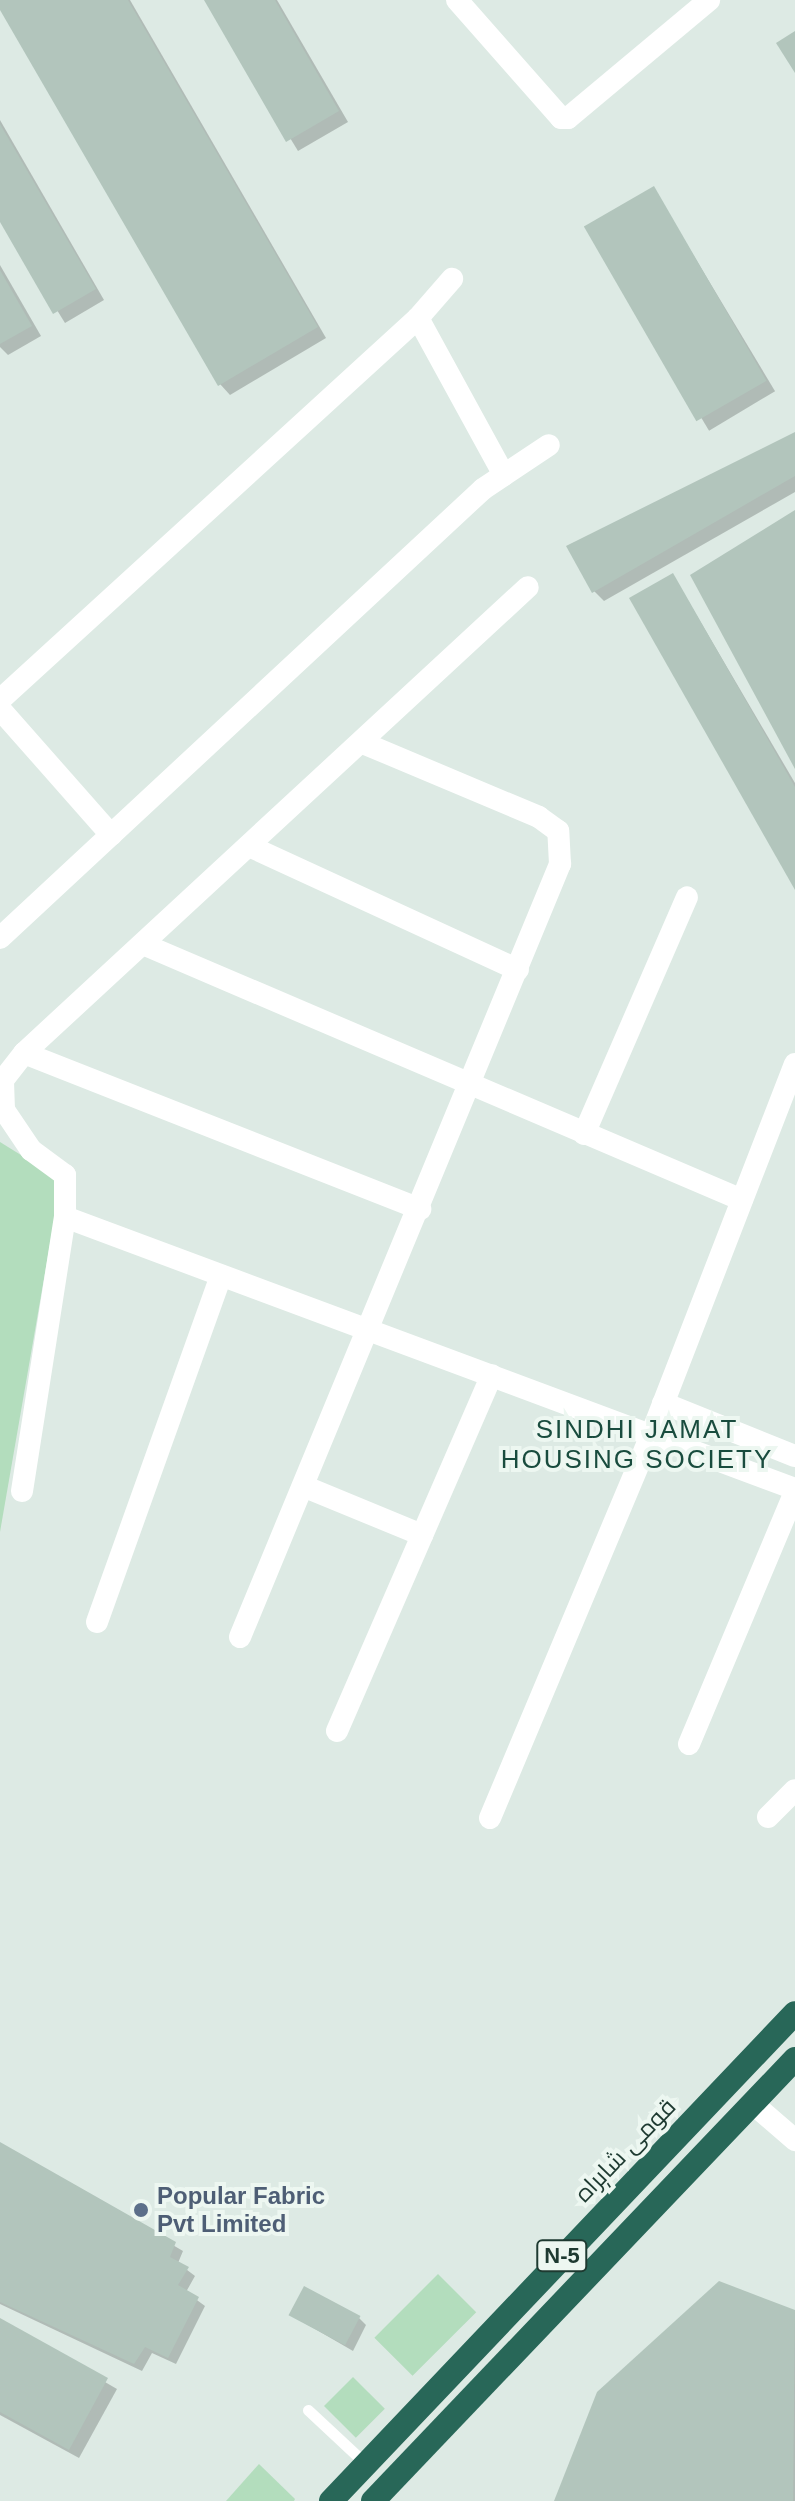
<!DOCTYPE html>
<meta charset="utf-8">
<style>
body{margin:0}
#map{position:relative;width:795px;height:2501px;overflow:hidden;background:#ddeae4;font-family:Arial,Cairo,sans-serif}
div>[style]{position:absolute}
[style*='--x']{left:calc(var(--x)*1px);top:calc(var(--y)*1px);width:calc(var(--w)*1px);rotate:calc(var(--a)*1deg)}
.green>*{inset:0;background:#b3ddbd;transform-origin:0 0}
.shadow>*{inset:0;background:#0003;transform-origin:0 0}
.building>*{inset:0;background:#b2c5bc;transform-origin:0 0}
.lane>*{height:11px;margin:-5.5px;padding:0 5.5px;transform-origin:5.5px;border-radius:5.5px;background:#fff}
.street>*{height:22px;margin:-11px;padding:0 11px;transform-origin:11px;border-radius:11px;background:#fff}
.highway>*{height:24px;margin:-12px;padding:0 12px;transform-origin:12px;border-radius:12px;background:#286758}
.dots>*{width:22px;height:22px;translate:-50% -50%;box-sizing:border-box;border:4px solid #edf7f1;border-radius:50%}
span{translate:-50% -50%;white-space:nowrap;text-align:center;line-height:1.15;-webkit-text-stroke:8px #edf7f1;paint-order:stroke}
.shield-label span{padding:2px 6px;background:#edf7f1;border:2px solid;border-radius:6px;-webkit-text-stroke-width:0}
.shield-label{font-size:22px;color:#1e3a31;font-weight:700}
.street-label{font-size:24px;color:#1e3a31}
.service-label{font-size:24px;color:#4e5e75;font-weight:700}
.left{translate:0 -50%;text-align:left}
.neighbourhood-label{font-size:26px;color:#194c3e;letter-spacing:2px}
</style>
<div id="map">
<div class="green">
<div style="clip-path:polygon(0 1142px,53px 1175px,59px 1192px,0 1532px)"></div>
<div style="left:438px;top:2274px;width:54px;height:90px;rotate:45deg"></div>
<div style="left:353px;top:2377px;width:45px;height:41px;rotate:45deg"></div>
<div style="clip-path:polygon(259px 2464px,295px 2499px,294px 2501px,226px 2501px)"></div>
</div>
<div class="shadow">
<div style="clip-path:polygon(0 0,130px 0,326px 338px,230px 395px,220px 384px)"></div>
<div style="clip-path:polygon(206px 0,277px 0,348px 122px,298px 151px)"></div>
<div style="clip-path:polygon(0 120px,104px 300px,65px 323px,0 218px)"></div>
<div style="left:653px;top:188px;width:237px;height:77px;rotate:59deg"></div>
<div style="clip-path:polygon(0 265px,41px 336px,8px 355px,0 347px)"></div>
<div style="clip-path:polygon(795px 434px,795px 492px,604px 601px,594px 591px)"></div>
<div style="clip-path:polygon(673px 575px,795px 783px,795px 886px)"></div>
<div style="clip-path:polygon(0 2144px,183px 2251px,178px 2263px,195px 2276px,186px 2292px,205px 2306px,176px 2364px,152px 2353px,142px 2371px,0 2304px)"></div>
<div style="clip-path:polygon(720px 2284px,795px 2312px,795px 2501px,556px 2501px)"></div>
<div style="clip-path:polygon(291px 2315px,359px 2318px,366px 2325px,353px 2351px)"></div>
<div style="clip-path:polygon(0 2321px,117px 2389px,79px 2458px,0 2415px)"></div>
</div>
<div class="building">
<div style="clip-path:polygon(0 0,128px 0,318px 327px,218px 386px,0 10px)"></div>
<div style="clip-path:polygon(204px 0,275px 0,339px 111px,286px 142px)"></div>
<div style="clip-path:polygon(795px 31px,795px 73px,776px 43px)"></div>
<div style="clip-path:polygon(0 124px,96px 289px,53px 314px,0 222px)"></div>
<div style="left:654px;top:186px;width:225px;height:81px;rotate:60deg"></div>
<div style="clip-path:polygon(0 270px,32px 326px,0 344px)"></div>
<div style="clip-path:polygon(795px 432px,795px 476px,592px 593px,566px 546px)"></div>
<div style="clip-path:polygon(795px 510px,795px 769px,690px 575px)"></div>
<div style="clip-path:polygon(673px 573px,795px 787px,795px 890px,629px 598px)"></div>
<div style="clip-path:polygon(0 2142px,176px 2242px,170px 2257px,189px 2267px,178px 2285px,199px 2297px,168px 2358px,145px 2347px,134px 2364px,0 2302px)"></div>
<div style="clip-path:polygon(719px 2281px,795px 2310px,793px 2501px,554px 2501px,597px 2392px)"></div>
<div style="left:304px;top:2286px;width:64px;height:33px;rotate:28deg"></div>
<div style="clip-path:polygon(0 2318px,108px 2378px,69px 2450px,0 2412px)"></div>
</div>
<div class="lane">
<div style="--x:308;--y:2410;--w:79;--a:43"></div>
</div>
<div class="street">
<div style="--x:457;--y:0;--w:157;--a:48.6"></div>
<div style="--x:561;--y:118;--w:7;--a:0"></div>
<div style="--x:568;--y:118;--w:184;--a:-39.9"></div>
<div style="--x:418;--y:318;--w:179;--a:61.3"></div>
<div style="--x:0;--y:700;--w:566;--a:-42.42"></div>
<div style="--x:418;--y:318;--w:52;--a:-48.9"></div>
<div style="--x:0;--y:709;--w:168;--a:48.6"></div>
<div style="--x:249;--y:846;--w:296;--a:24.7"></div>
<div style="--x:0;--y:938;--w:659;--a:-42.91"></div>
<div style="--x:483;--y:489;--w:79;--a:-33.7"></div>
<div style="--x:145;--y:945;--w:649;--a:23.13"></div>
<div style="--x:24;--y:1053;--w:426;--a:21.5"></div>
<div style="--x:584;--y:1134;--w:258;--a:-66.5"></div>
<div style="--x:65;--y:1217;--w:779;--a:20.44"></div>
<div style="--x:663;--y:1403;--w:142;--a:21.9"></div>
<div style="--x:303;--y:1486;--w:129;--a:22.4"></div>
<div style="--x:22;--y:1491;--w:277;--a:-81.1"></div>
<div style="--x:65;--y:1217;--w:42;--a:-90"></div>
<div style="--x:65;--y:1175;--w:42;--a:-143.7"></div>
<div style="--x:31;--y:1150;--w:48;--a:-124"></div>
<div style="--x:4;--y:1110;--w:30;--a:-92"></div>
<div style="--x:3;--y:1080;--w:34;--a:-52"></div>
<div style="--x:24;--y:1053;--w:686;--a:-42.76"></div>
<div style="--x:97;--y:1622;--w:368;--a:-70.3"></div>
<div style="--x:240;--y:1637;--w:837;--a:-67.51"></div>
<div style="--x:560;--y:864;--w:33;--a:-93"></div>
<div style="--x:558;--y:831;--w:24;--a:-144"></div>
<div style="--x:539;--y:817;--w:191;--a:-157.2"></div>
<div style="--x:337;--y:1731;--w:388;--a:-66.5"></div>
<div style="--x:689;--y:1744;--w:273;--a:-67.2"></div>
<div style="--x:768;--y:1817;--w:38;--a:-45"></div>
<div style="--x:490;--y:1818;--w:415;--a:-67.2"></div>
<div style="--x:651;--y:1435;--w:398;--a:-68.8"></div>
<div style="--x:752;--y:2103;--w:57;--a:40.7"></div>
</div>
<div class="highway">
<div style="--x:331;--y:2501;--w:673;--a:-46.44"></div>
<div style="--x:373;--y:2501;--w:611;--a:-46.33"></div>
</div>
<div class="dots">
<div style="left:141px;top:2210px;background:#5c6f8a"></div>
</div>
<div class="shield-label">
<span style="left:562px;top:2256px">N-5</span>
</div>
<div class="street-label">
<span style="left:625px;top:2150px;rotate:-46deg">قومی شاہراہ</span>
</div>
<div class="service-label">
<span class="left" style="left:157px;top:2210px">Popular Fabric<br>Pvt Limited</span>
</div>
<div class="neighbourhood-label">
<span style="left:637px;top:1445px">SINDHI JAMAT<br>HOUSING SOCIETY</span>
</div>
</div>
